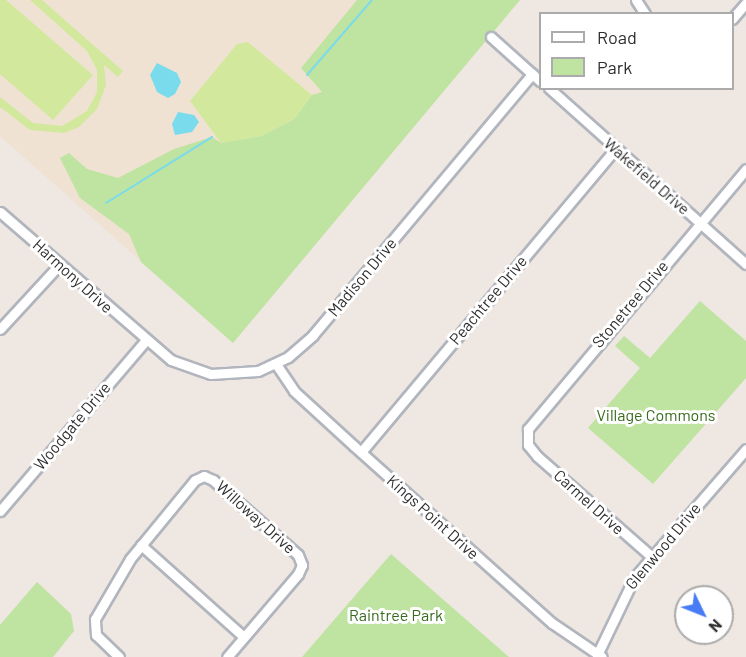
<!DOCTYPE html>
<style>
body{margin:0}
#map{position:relative;width:746px;height:657px;overflow:hidden;background:#efe7e1;font-family:Barlow,sans-serif}
div>[style]{position:absolute}
[style*='--x']{left:calc(var(--x)*1px);top:calc(var(--y)*1px);width:calc(var(--w)*1px);rotate:calc(var(--a)*1deg)}
.education>*{inset:0;background:#efe2d2}
.green>*{inset:0;background:#bfe3a0}
.pitch>*{inset:0;background:#d2e99d}
.water>*{inset:0;background:#79dbec}
.stream>*{height:2px;margin:-1px;padding:0 1px;transform-origin:1px;border-radius:1px;background:#79dbec}
.roads{filter:drop-shadow(2px 0 #b1b5bd) drop-shadow(-2px 0 #b1b5bd) drop-shadow(0 2px #b1b5bd) drop-shadow(0 -2px #b1b5bd)}
.street>*{height:9px;margin:-4.5px;padding:0 4.5px;transform-origin:4.5px;border-radius:4.5px;background:#fff}
span{translate:-50% -50%;white-space:nowrap;text-align:center;line-height:1.15;-webkit-text-stroke:6px #fff;paint-order:stroke}
.street-label{font-size:16px;color:#2e2e2e}
.park-label{font-size:16px;color:#376b1e}
.legend{position:absolute;left:539px;top:12px;width:195px;height:78px;box-sizing:border-box;background:#fff;border:2px solid #ababab;margin:0;padding:8px 10px;list-style:none;font-size:18px;color:#2e2e2e}
.legend li{display:flex;align-items:center;gap:12px;height:30px}
.legend b{width:30px;border:2px solid #ababab}
.north{position:absolute;left:674px;top:585px;width:60px;height:60px;box-sizing:border-box;background:#fff;border:2px solid #ababab;border-radius:50%;rotate:133deg;font-size:16px;font-weight:700;line-height:24px;text-align:center;color:#2e2e2e}
.north::after{content:'';display:block;margin:auto;width:21px;height:27px;background:#487cf5;clip-path:polygon(50% 0,100% 100%,50% 72%,0 100%)}
</style>
<div id="map">
<div class="education">
<div style="clip-path:polygon(0 0,520px 0,233px 343px,0 136px)"></div>
</div>
<div class="green">
<div style="clip-path:polygon(357px 0,520px 0,233px 343px,141px 262px,129px 234px,80px 198px,60px 158px,69px 153px,87px 169px,118px 178px,174px 149px,212px 137px,221px 143px,261px 136px,294px 119px,312px 95px,322px 92px,301px 68px)"></div>
<div style="clip-path:polygon(700px 301px,746px 341px,746px 378px,653px 484px,588px 428px,640px 368px,615px 346px,624px 336px,650px 358px)"></div>
<div style="clip-path:polygon(391px 554px,509px 657px,302px 657px)"></div>
<div style="clip-path:polygon(37px 582px,71px 614px,74px 631px,53px 657px,0 657px,0 625px)"></div>
</div>
<div class="pitch">
<div style="clip-path:polygon(0 0,6px 0,93px 75px,53px 120px,0 74px)"></div>
<div style="clip-path:polygon(30px 0,42px 0,123px 71px,118px 77px,104px 65px,106px 85px,97px 109px,79px 127px,64px 133px,30px 130px,0 107px,0 97px,33px 123px,62px 126px,87px 111px,97px 92px,97px 70px,87px 51px)"></div>
<div style="clip-path:polygon(248px 42px,312px 95px,294px 119px,261px 136px,221px 143px,190px 101px,237px 44px)"></div>
</div>
<div class="water">
<div style="clip-path:polygon(157px 63px,177px 73px,181px 82px,175px 94px,168px 98px,157px 92px,150px 75px)"></div>
<div style="clip-path:polygon(178px 112px,194px 115px,199px 122px,192px 132px,175px 135px,172px 124px)"></div>
</div>
<div class="stream">
<div style="--x:307;--y:75;--w:99;--a:-49.1"></div>
<div style="--x:106;--y:203;--w:125;--a:-31.9"></div>
</div>
<div class="roads">
<div class="street">
<div style="--x:636;--y:0;--w:17;--a:57"></div>
<div style="--x:732;--y:19;--w:21;--a:-49"></div>
<div style="--x:491;--y:37;--w:66;--a:41.9"></div>
<div style="--x:549;--y:88;--w:264;--a:41.8"></div>
<div style="--x:0;--y:212;--w:226;--a:40.9"></div>
<div style="--x:171;--y:360;--w:42;--a:19.3"></div>
<div style="--x:211;--y:374;--w:47;--a:-3.7"></div>
<div style="--x:258;--y:371;--w:33;--a:-25"></div>
<div style="--x:288;--y:357;--w:33;--a:-41"></div>
<div style="--x:313;--y:335;--w:341;--a:-50"></div>
<div style="--x:0;--y:329;--w:87;--a:-47.3"></div>
<div style="--x:276;--y:364;--w:32;--a:56"></div>
<div style="--x:294;--y:391;--w:81;--a:42.5"></div>
<div style="--x:354;--y:446;--w:266;--a:41.8"></div>
<div style="--x:552;--y:623;--w:60;--a:34.2"></div>
<div style="--x:361;--y:452;--w:397;--a:-50"></div>
<div style="--x:0;--y:511;--w:223;--a:-49.5"></div>
<div style="--x:141;--y:545;--w:138;--a:41.8"></div>
<div style="--x:652;--y:557;--w:153;--a:-138.7"></div>
<div style="--x:537;--y:456;--w:14;--a:-129"></div>
<div style="--x:528;--y:445;--w:16;--a:-90"></div>
<div style="--x:528;--y:429;--w:339;--a:-50"></div>
<div style="--x:597;--y:655;--w:85;--a:-64.3"></div>
<div style="--x:634;--y:578;--w:171;--a:-49"></div>
<div style="--x:119;--y:657;--w:32;--a:-136"></div>
<div style="--x:96;--y:635;--w:16;--a:-94"></div>
<div style="--x:95;--y:619;--w:69;--a:-59.7"></div>
<div style="--x:130;--y:559;--w:102;--a:-50.6"></div>
<div style="--x:195;--y:480;--w:10;--a:-24"></div>
<div style="--x:204;--y:476;--w:10;--a:24"></div>
<div style="--x:213;--y:480;--w:113;--a:41.4"></div>
<div style="--x:298;--y:555;--w:11;--a:68"></div>
<div style="--x:302;--y:565;--w:10;--a:114"></div>
<div style="--x:298;--y:574;--w:109;--a:130.5"></div>
</div>
</div>
<div class="street-label">
<span style="left:647px;top:176px;rotate:41deg">Wakefield Drive</span>
<span style="left:73px;top:276px;rotate:42deg">Harmony Drive</span>
<span style="left:362px;top:277px;rotate:-50deg">Madison Drive</span>
<span style="left:488px;top:300px;rotate:-50deg">Peachtree Drive</span>
<span style="left:630px;top:304px;rotate:-50deg">Stonetree Drive</span>
<span style="left:72px;top:426px;rotate:-50deg">Woodgate Drive</span>
<span style="left:589px;top:502px;rotate:42deg">Carmel Drive</span>
<span style="left:256px;top:517px;rotate:42deg">Willoway Drive</span>
<span style="left:433px;top:517px;rotate:42deg">Kings Point Drive</span>
<span style="left:663px;top:546px;rotate:-50deg">Glenwood Drive</span>
</div>
<div class="park-label">
<span style="left:656px;top:415px">Village Commons</span>
<span style="left:396px;top:615px">Raintree Park</span>
</div>
<ul class="legend">
<li><b style="height:8px;background:#fff"></b>Road</li>
<li><b style="height:16px;background:#bfe3a0"></b>Park</li>
</ul>
<div class="north">N</div>
</div>
